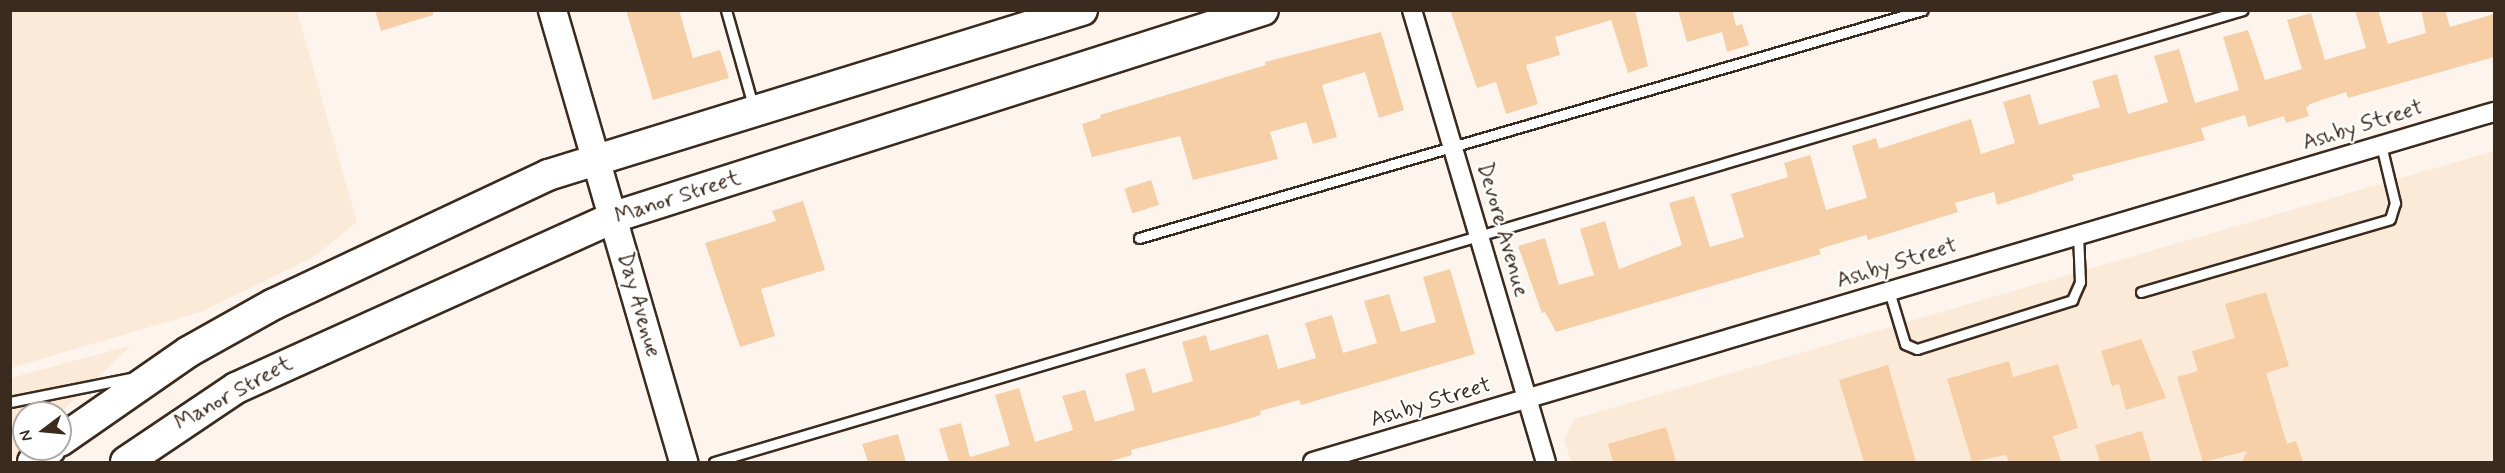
<!DOCTYPE html>
<style>
body{margin:0}
#map{position:relative;width:2505px;height:473px;overflow:hidden;background:#fdf5ed;font-family:Mynerve,sans-serif}
div>[style]{position:absolute}
[style*='--x']{left:calc(var(--x)*1px);top:calc(var(--y)*1px);width:calc(var(--w)*1px);rotate:calc(var(--a)*1deg)}
.built>*{inset:0;background:#fbead8}
.building>*{inset:0;background:#f6cfa6;transform-origin:0 0}
.roads{filter:drop-shadow(2px 0 #3b2a1e) drop-shadow(-2px 0 #3b2a1e) drop-shadow(0 2px #3b2a1e) drop-shadow(0 -2px #3b2a1e)}
.lane>*{height:9px;margin:-4.5px;padding:0 4.5px;transform-origin:4.5px;border-radius:4.5px;background:#fff}
.street>*{height:18px;margin:-9px;padding:0 9px;transform-origin:9px;border-radius:9px;background:#fff}
.secondary>*{height:27px;margin:-13.5px;padding:0 13.5px;transform-origin:13.5px;border-radius:13.5px;background:#fff}
.primary>*{height:30px;margin:-15px;padding:0 15px;transform-origin:15px;border-radius:15px;background:#fff}
span{translate:-50% -50%;white-space:nowrap;text-align:center;line-height:1.15;-webkit-text-stroke:4.5px #fff;paint-order:stroke}
.street-label{font-size:22px;color:#3b2a1e}
.frame{position:absolute;inset:0;border:12px solid #3b2a1e;pointer-events:none}
.north{position:absolute;left:12px;top:401px;width:60px;height:60px;box-sizing:border-box;background:#fff;border:2px solid #b1aaa5;border-radius:50%;rotate:254deg;font-size:16px;font-weight:700;line-height:24px;text-align:center;color:#3b2a1e}
.north::after{content:'';display:block;margin:auto;width:21px;height:27px;background:#3b2a1e;clip-path:polygon(50% 0,100% 100%,50% 72%,0 100%)}
</style>
<div id="map">
<div class="built">
<div style="clip-path:polygon(11px 10px,297px 11px,357px 222px,315px 256px,201px 312px,11px 368px)"></div>
<div style="clip-path:polygon(2494px 151px,2494px 462px,1571px 462px,1564px 439px,1574px 419px)"></div>
<div style="clip-path:polygon(132px 345px,60px 413px,24px 413px,24px 447px,11px 459px,11px 378px)"></div>
</div>
<div class="building">
<div style="clip-path:polygon(375px 10px,433px 10px,433px 15px,381px 31px)"></div>
<div style="clip-path:polygon(626px 10px,679px 10px,693px 58px,720px 50px,729px 78px,653px 100px)"></div>
<div style="clip-path:polygon(1450px 10px,1635px 10px,1648px 66px,1628px 73px,1611px 20px,1555px 37px,1560px 55px,1526px 65px,1538px 104px,1506px 114px,1496px 82px,1477px 88px)"></div>
<div style="clip-path:polygon(1678px 10px,1732px 10px,1736px 26px,1742px 24px,1749px 45px,1727px 52px,1722px 32px,1687px 42px)"></div>
<div style="clip-path:polygon(2355px 10px,2378px 10px,2388px 44px,2426px 33px,2421px 10px,2445px 10px,2450px 27px,2494px 14px,2494px 57px,2348px 98px,2346px 92px,2310px 104px,2306px 108px,2309px 116px,2286px 123px,2284px 116px,2248px 127px,2245px 115px,2201px 128px,2205px 140px,2072px 175px,2074px 180px,1997px 205px,1994px 192px,1955px 203px,1958px 212px,1868px 240px,1866px 235px,1819px 249px,1821px 254px,1556px 332px,1545px 312px,1542px 313px,1518px 246px,1545px 238px,1559px 285px,1594px 275px,1580px 229px,1605px 221px,1619px 269px,1682px 245px,1669px 203px,1694px 196px,1710px 247px,1744px 237px,1731px 194px,1788px 177px,1784px 163px,1810px 155px,1826px 210px,1867px 198px,1852px 146px,1876px 138px,1879px 149px,1971px 119px,1981px 154px,2015px 143px,2003px 102px,2030px 94px,2039px 125px,2100px 107px,2092px 81px,2117px 74px,2128px 114px,2168px 102px,2154px 56px,2179px 49px,2195px 103px,2239px 90px,2223px 37px,2248px 30px,2265px 80px,2302px 69px,2287px 20px,2311px 13px,2325px 60px,2366px 48px)"></div>
<div style="clip-path:polygon(1381px 32px,1404px 110px,1379px 118px,1365px 72px,1322px 85px,1337px 137px,1313px 144px,1306px 122px,1270px 132px,1278px 159px,1193px 180px,1180px 136px,1092px 157px,1082px 124px,1101px 118px,1100px 115px,1266px 65px,1265px 62px)"></div>
<div style="left:1151px;top:180px;width:26px;height:28px;rotate:72deg"></div>
<div style="clip-path:polygon(803px 201px,825px 270px,761px 289px,775px 336px,740px 347px,705px 243px,776px 221px,772px 211px)"></div>
<div style="clip-path:polygon(1450px 269px,1475px 354px,1301px 405px,1299px 400px,1260px 411px,1261px 415px,1228px 425px,1131px 450px,1132px 455px,1108px 462px,949px 462px,939px 429px,961px 423px,970px 457px,1010px 445px,995px 395px,1019px 388px,1035px 442px,1073px 430px,1062px 396px,1085px 390px,1095px 422px,1135px 410px,1125px 374px,1145px 368px,1153px 393px,1193px 381px,1182px 342px,1206px 335px,1210px 351px,1268px 334px,1278px 369px,1316px 358px,1305px 323px,1332px 315px,1343px 353px,1377px 343px,1364px 301px,1389px 294px,1401px 332px,1436px 322px,1423px 277px)"></div>
<div style="clip-path:polygon(2266px 292px,2289px 366px,2266px 373px,2287px 444px,2296px 441px,2303px 462px,2242px 462px,2247px 451px,2203px 462px,2177px 377px,2198px 371px,2192px 351px,2235px 338px,2225px 304px)"></div>
<div style="clip-path:polygon(2141px 339px,2166px 398px,2126px 410px,2119px 384px,2112px 386px,2101px 351px)"></div>
<div style="clip-path:polygon(2009px 361px,2013px 377px,2058px 364px,2078px 428px,2053px 436px,2061px 462px,2009px 462px,2006px 455px,1972px 462px,1947px 379px)"></div>
<div style="clip-path:polygon(1888px 365px,1916px 462px,1864px 462px,1839px 380px)"></div>
<div style="clip-path:polygon(1666px 427px,1676px 462px,1613px 462px,1608px 444px)"></div>
<div style="clip-path:polygon(2142px 431px,2151px 462px,2100px 462px,2095px 445px)"></div>
<div style="clip-path:polygon(898px 434px,906px 462px,868px 462px,862px 444px)"></div>
</div>
<div class="roads">
<div class="lane">
<div style="--x:726;--y:10;--w:103;--a:74.2"></div>
<div style="--x:1139;--y:238;--w:816;--a:-16.22"></div>
<div style="--x:1889;--y:291;--w:55;--a:73.2"></div>
<div style="--x:1905;--y:344;--w:13;--a:23"></div>
<div style="--x:1917;--y:349;--w:163;--a:-17.5"></div>
<div style="--x:2072;--y:300;--w:20;--a:-66"></div>
<div style="--x:2080;--y:282;--w:47;--a:-92.4"></div>
<div style="--x:2141;--y:292;--w:259;--a:-16.3"></div>
<div style="--x:2390;--y:219;--w:17;--a:-73"></div>
<div style="--x:2395;--y:203;--w:60;--a:-103.6"></div>
<div style="--x:10;--y:402;--w:127;--a:-11.3"></div>
<div style="--x:714;--y:462;--w:1594;--a:-16.47"></div>
</div>
<div class="street">
<div style="--x:1412;--y:10;--w:471;--a:73.5"></div>
<div style="--x:1313;--y:462;--w:1232;--a:-16.51"></div>
</div>
<div class="secondary">
<div style="--x:552;--y:10;--w:471;--a:73.8"></div>
</div>
<div class="primary">
<div style="--x:60;--y:441;--w:156;--a:-34.8"></div>
<div style="--x:188;--y:352;--w:98;--a:-29.2"></div>
<div style="--x:274;--y:304;--w:303;--a:-25.2"></div>
<div style="--x:548;--y:175;--w:559;--a:-17.17"></div>
<div style="--x:33;--y:462;--w:21;--a:-37"></div>
<div style="--x:126;--y:462;--w:133;--a:-33.9"></div>
<div style="--x:236;--y:388;--w:415;--a:-24.3"></div>
<div style="--x:614;--y:217;--w:681;--a:-17.69"></div>
</div>
</div>
<div class="street-label">
<span style="left:2363px;top:126px;rotate:-17deg">Ashby Street</span>
<span style="left:678px;top:198px;rotate:-18deg">Manor Street</span>
<span style="left:1502px;top:230px;rotate:74deg">Devore Avenue</span>
<span style="left:1897px;top:264px;rotate:-17deg">Ashby Street</span>
<span style="left:638px;top:305px;rotate:74deg">Day Avenue</span>
<span style="left:234px;top:394px;rotate:-29deg">Manor Street</span>
<span style="left:1431px;top:403px;rotate:-17deg">Ashby Street</span>
</div>
<div class="frame"></div>
<div class="north">N</div>
</div>
